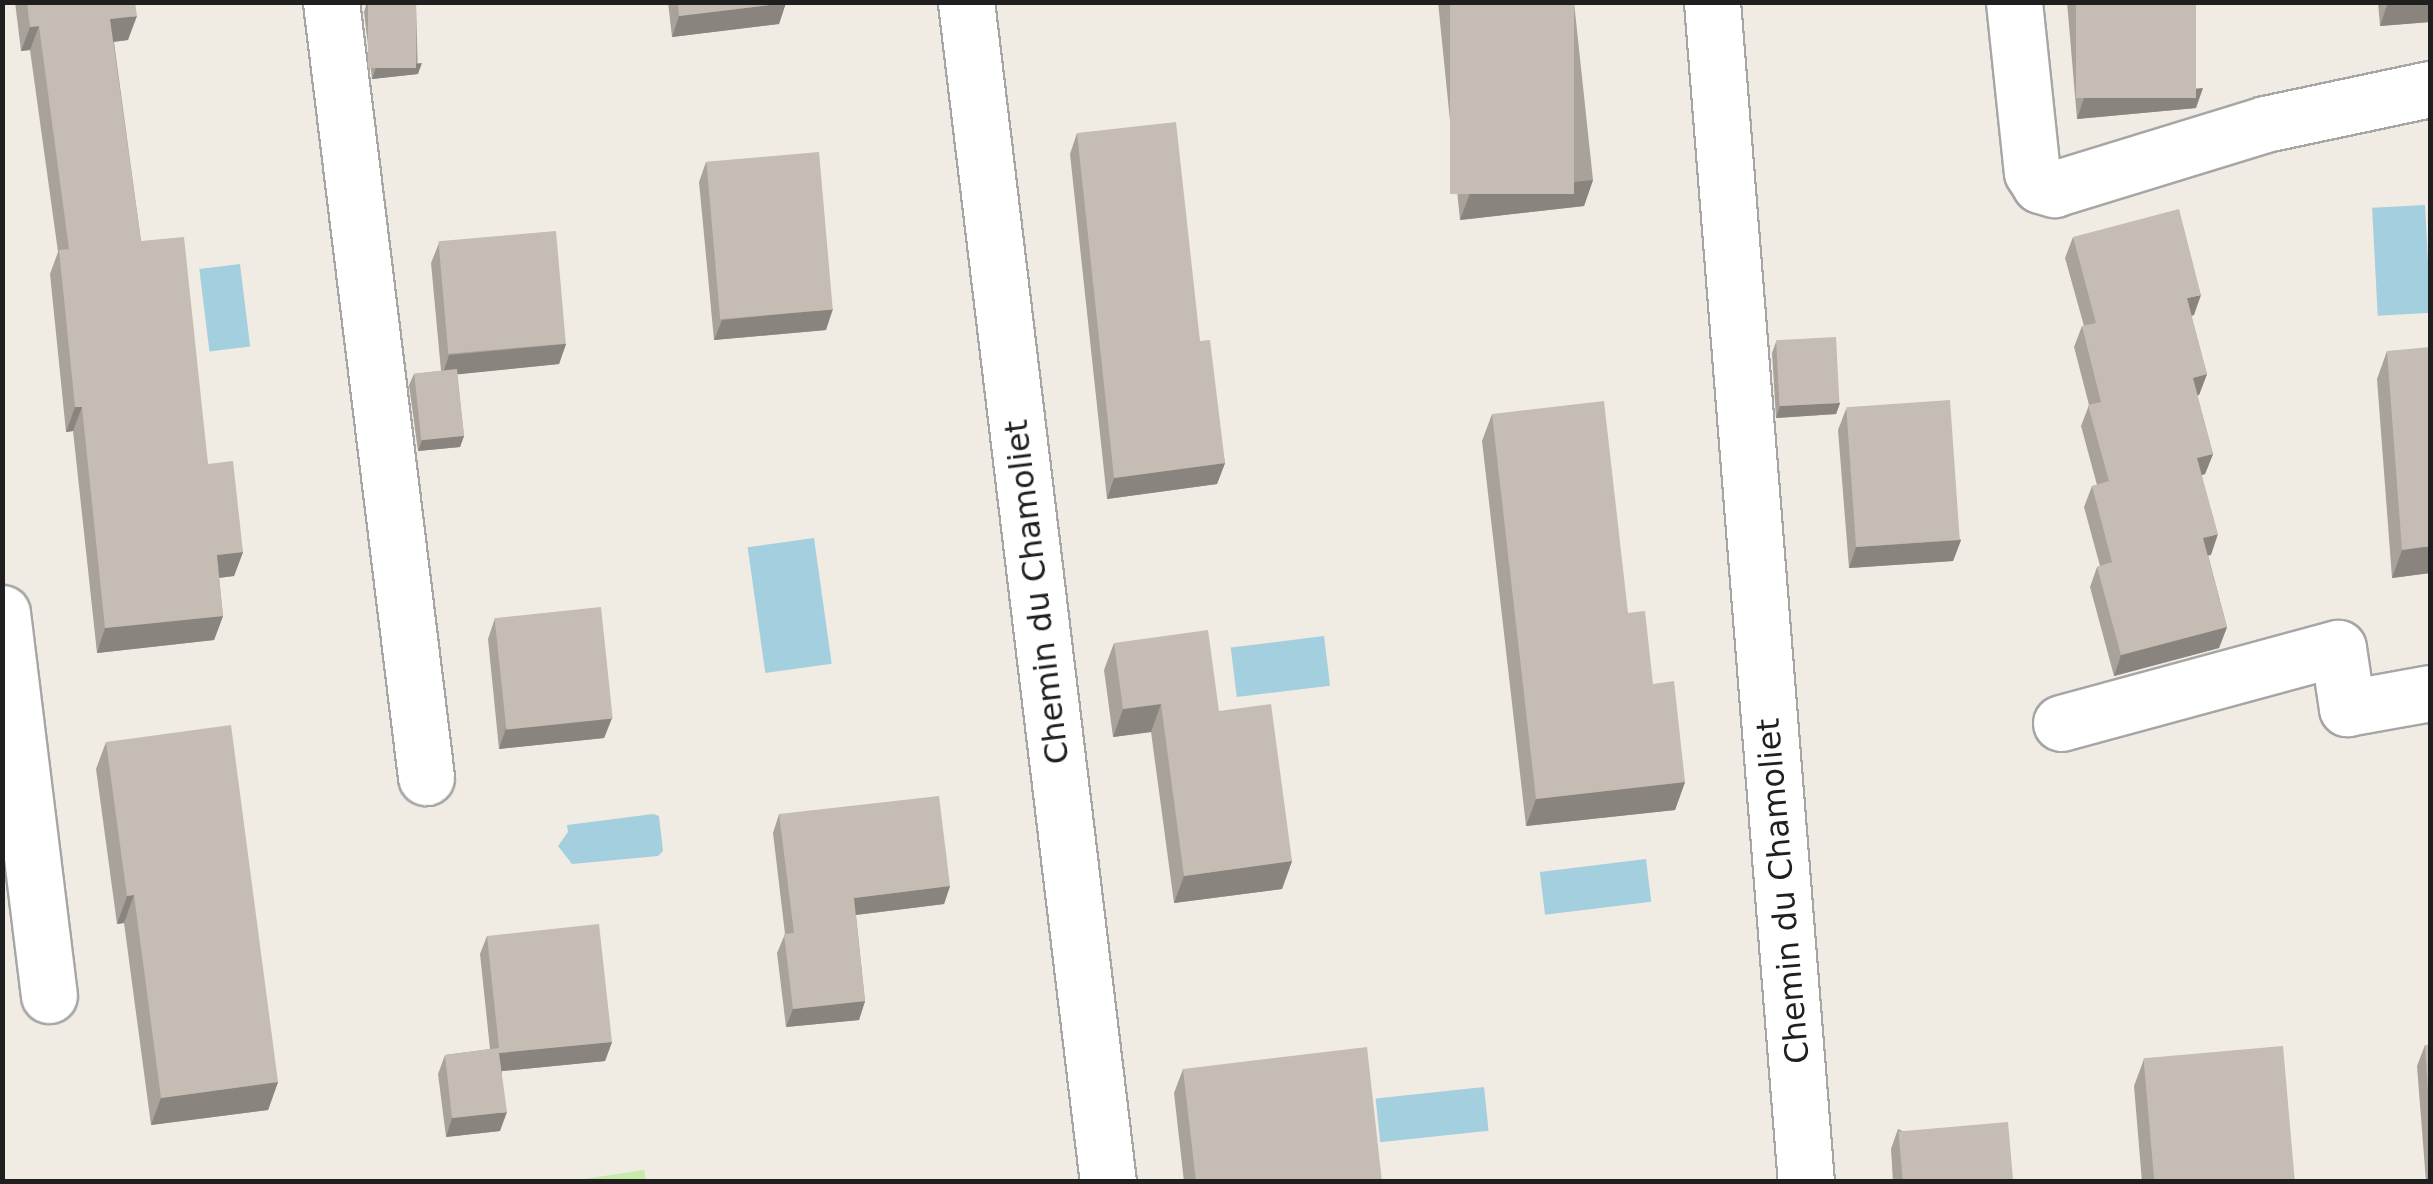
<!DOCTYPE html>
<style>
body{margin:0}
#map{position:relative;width:2433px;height:1184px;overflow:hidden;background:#f0ece4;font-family:"DejaVu Sans",sans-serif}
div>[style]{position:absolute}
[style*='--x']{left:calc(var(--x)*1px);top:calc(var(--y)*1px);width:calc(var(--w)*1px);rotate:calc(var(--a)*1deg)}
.grass>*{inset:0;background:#c7eba9}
.water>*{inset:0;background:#a4cfde;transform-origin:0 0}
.roads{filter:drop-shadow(2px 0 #a6a6a6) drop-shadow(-2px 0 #a6a6a6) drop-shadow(0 2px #a6a6a6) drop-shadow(0 -2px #a6a6a6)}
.minor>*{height:55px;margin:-27.5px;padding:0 27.5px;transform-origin:27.5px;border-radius:27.5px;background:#fff}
.wall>*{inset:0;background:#a9a29b}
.shaded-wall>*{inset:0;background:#8a847e}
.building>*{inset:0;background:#c5bcb4;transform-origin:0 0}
span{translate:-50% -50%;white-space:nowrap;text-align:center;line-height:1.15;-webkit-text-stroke:10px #fff;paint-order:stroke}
.street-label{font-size:32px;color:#1f1f1f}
.frame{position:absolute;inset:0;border:5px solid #1f1f1f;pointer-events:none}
</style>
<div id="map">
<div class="grass">
<div style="clip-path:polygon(644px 1170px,646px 1181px,571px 1181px)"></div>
</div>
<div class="water">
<div style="left:2425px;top:205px;width:108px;height:53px;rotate:87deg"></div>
<div style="left:240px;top:264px;width:83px;height:41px;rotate:83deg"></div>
<div style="left:814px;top:538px;width:127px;height:67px;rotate:82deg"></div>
<div style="left:1324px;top:636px;width:50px;height:94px;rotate:83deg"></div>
<div style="clip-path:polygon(653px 814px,659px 816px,663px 851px,658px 856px,572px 864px,558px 846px,568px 832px,567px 825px)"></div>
<div style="left:1646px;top:859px;width:43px;height:107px;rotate:83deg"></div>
<div style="left:1484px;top:1087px;width:44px;height:109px;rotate:84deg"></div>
</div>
<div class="roads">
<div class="minor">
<div style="--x:331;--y:2;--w:781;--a:83.01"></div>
<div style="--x:966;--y:2;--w:1189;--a:83.14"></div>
<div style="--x:1712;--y:2;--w:1184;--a:85.45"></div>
<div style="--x:2014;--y:2;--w:171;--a:84"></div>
<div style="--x:2032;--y:172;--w:15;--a:58"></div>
<div style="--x:2040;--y:185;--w:15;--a:16"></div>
<div style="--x:2054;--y:189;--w:221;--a:-17.1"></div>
<div style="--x:2265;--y:124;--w:169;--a:-12"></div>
<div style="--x:2;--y:613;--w:385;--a:83"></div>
<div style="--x:2061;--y:723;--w:287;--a:-15.2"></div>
<div style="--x:2338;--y:648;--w:61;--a:81.5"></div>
<div style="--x:2347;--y:708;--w:84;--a:-10.2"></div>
</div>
</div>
<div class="wall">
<div style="clip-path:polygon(15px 2px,135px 2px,128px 40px,114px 42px,141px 241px,208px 464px,243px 552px,234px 576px,219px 578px,223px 616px,214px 640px,97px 653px,73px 431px,66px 432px,50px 274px,58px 252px,30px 50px,21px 51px)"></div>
<div style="clip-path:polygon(367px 2px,416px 2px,418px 74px,372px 79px,364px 12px)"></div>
<div style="clip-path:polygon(668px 2px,786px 2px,779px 24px,672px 37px)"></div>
<div style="clip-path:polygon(1438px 2px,1574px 2px,1593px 180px,1584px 206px,1460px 220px)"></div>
<div style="clip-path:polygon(2067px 2px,2196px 2px,2196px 108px,2077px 119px)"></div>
<div style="clip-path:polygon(2378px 2px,2430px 2px,2430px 22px,2380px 26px)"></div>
<div style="clip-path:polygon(1077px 133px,1200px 341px,1225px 463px,1217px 484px,1107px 499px,1070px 154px)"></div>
<div style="clip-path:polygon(706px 162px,826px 330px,714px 340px,699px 182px)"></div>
<div style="clip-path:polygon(2073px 237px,2194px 315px,2191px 316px,2207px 374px,2199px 395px,2197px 395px,2213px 454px,2205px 474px,2202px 475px,2211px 555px,2208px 555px,2227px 627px,2219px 648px,2114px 676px,2090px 587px,2097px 567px,2100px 566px,2084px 507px,2092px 486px,2097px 485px,2081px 426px,2089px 405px,2074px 347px,2082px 326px,2084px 326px,2065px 258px)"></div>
<div style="clip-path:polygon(439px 243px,566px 344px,559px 364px,457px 374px,464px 436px,460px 447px,418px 451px,409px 385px,414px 374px,441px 371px,431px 263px)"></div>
<div style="clip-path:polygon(1776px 342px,1840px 403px,1836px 414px,1776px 418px,1772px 353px)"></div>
<div style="clip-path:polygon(2387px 351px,2430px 573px,2392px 578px,2377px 379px)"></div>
<div style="clip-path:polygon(1846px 409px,1961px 540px,1953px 561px,1849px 568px,1838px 430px)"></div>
<div style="clip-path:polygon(1492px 414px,1628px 613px,1685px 782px,1675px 810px,1526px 826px,1482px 441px)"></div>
<div style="clip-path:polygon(495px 618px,612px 718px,604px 738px,499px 749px,488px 639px)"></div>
<div style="clip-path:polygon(1114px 643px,1219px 711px,1292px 861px,1282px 889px,1174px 903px,1151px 732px,1113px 737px,1104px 670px)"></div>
<div style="clip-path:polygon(106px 742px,278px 1082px,268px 1110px,151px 1125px,124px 923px,117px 924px,96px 769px)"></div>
<div style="clip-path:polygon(779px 814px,950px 886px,944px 904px,856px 915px,865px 1001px,859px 1020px,786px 1027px,777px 953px,785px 934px,773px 833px)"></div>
<div style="clip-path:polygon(487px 936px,612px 1042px,605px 1061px,502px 1071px,500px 1131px,446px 1137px,438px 1074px,445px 1055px,490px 1049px,480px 954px)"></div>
<div style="clip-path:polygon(2425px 1045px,2430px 1045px,2430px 1182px,2426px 1182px,2417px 1066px)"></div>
<div style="clip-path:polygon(2144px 1059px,2294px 1182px,2142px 1182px,2134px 1086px)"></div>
<div style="clip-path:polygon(1183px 1069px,1382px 1182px,1184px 1182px,1174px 1093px)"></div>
<div style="clip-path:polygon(1898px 1129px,2013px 1182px,1893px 1182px,1891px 1149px)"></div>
</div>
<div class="shaded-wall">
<div style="clip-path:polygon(2388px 2px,2430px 2px,2430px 22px,2380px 26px)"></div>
<div style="clip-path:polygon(786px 3px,779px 24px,672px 37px,679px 16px)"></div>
<div style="clip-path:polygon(137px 16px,128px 40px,101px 43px,110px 19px)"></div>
<div style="clip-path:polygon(39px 26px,30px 50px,21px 51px,30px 27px)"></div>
<div style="clip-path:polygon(422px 63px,418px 74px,372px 79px,376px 68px)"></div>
<div style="clip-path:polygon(2203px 88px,2196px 108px,2077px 119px,2084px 98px)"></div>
<div style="clip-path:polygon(1593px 180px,1584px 206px,1460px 220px,1470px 193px)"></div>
<div style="clip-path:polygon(2201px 295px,2194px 315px,2179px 319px,2187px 298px)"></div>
<div style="clip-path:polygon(833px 309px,826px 330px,714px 340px,722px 320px)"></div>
<div style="clip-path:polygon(566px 344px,559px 364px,442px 376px,449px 355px)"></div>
<div style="clip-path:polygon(2207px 374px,2199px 395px,2185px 398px,2193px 378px)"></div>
<div style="clip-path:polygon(1840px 403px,1836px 414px,1776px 418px,1780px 406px)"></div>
<div style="clip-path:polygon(75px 407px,82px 407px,73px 431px,66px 432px)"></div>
<div style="clip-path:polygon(464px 436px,460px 447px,418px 451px,422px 440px)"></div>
<div style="clip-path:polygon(2213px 454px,2205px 474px,2190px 479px,2197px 458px)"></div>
<div style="clip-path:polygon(1225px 463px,1217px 484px,1107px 499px,1114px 478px)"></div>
<div style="clip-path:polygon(2218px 534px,2211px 555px,2196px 558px,2203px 538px)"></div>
<div style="clip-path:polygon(1961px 540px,1953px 561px,1849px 568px,1856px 547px)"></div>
<div style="clip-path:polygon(2430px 546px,2430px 573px,2392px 578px,2402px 550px)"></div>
<div style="clip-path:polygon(243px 552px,234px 576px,208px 579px,217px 555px)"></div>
<div style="clip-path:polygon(223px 616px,214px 640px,97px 653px,105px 628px)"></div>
<div style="clip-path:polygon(2227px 627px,2219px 648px,2114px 676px,2121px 655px)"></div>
<div style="clip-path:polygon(1161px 704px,1151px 732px,1113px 737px,1123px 709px)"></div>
<div style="clip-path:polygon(612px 718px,604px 738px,499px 749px,506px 728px)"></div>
<div style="clip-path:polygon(1685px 782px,1675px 810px,1526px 826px,1536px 799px)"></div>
<div style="clip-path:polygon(1292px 861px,1282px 889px,1174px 903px,1184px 876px)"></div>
<div style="clip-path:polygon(950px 886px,944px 904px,847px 916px,854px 898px)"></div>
<div style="clip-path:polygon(134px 895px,124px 923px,117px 924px,127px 896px)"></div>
<div style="clip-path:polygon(865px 1001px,859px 1020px,786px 1027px,793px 1009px)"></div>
<div style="clip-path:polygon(612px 1042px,605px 1061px,493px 1072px,499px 1053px)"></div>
<div style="clip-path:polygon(278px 1082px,268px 1110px,151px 1125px,161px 1098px)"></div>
<div style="clip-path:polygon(507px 1112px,500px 1131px,446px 1137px,452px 1118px)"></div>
</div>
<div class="building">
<div style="clip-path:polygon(27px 2px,135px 2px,137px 16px,110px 19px,141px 241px,184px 237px,208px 464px,233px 461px,243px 552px,217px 555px,223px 616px,105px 628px,82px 407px,75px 407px,59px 250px,69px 249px,39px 26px,30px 27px)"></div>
<div style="left:368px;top:2px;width:48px;height:66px"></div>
<div style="clip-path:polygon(678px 2px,786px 2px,786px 3px,679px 16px)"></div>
<div style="left:1450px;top:2px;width:124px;height:192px"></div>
<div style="left:2076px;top:2px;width:120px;height:96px"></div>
<div style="clip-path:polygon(1176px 122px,1200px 341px,1210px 340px,1225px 463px,1114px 478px,1077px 133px)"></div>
<div style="left:819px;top:152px;width:158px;height:113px;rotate:85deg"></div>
<div style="clip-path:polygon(2179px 209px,2201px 295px,2187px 298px,2207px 374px,2193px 378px,2213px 454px,2197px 458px,2218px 534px,2203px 538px,2227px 627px,2121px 655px,2097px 567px,2112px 562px,2092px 486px,2109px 481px,2088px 405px,2101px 402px,2082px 326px,2096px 323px,2073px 237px)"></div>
<div style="left:556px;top:231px;width:113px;height:118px;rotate:85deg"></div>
<div style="left:1836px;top:337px;width:66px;height:60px;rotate:87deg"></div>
<div style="clip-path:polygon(2430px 347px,2430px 546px,2402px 550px,2387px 351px)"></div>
<div style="left:457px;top:369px;width:67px;height:43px;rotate:84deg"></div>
<div style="left:1950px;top:400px;width:140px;height:104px;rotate:86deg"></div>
<div style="clip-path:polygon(1604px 401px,1628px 613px,1645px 611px,1653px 684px,1674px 681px,1685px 782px,1536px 799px,1492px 414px)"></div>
<div style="left:601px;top:607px;width:112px;height:107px;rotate:84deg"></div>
<div style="clip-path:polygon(1208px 630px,1219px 711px,1271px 704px,1292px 861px,1184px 876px,1161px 704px,1123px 709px,1114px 643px)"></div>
<div style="clip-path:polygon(231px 725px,278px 1082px,161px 1098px,134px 895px,127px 896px,106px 742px)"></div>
<div style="clip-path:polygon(939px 796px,950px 886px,854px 898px,865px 1001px,793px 1009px,784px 934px,794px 933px,779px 814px)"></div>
<div style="clip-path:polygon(599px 924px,612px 1042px,499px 1053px,507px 1112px,452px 1118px,445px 1055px,499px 1048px,487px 936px)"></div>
<div style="clip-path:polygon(2425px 1045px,2430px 1045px,2430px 1121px)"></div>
<div style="left:2283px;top:1046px;width:136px;height:140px;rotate:85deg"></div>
<div style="clip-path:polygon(1367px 1047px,1382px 1182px,1196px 1182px,1183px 1069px)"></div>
<div style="left:2008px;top:1122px;width:60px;height:110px;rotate:85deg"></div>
</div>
<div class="street-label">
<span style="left:1037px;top:592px;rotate:-97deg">Chemin du Chamoliet</span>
<span style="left:1783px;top:891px;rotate:-95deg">Chemin du Chamoliet</span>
</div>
<div class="frame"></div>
</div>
